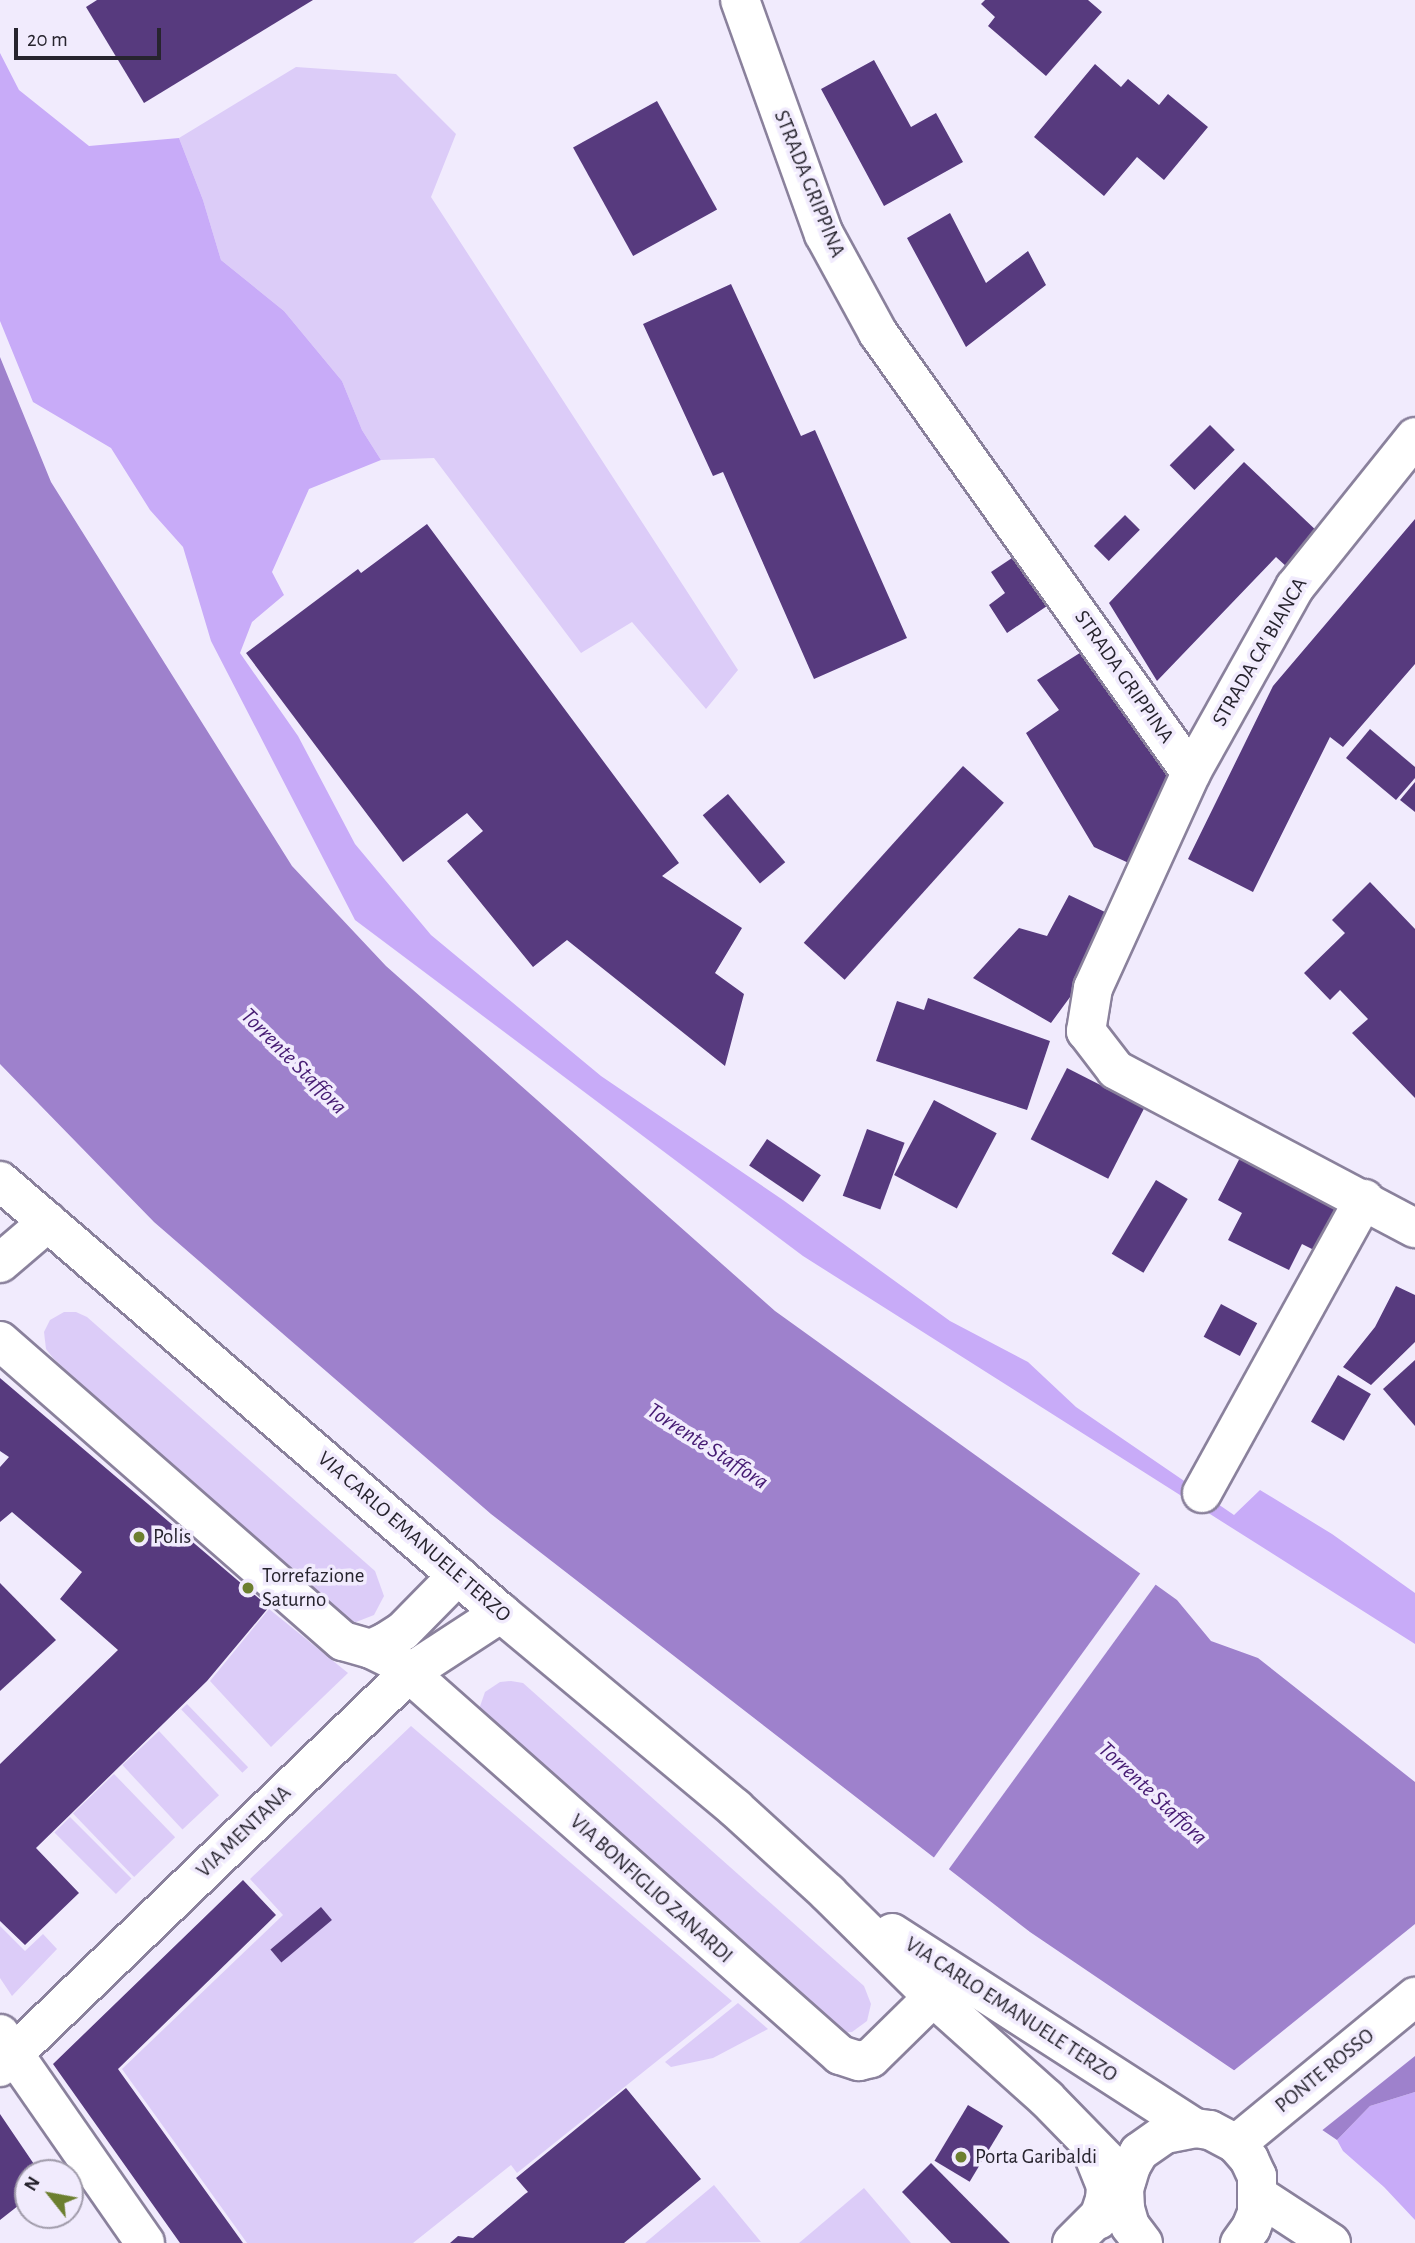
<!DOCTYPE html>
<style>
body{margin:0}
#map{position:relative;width:1415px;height:2243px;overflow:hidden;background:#f1ebfd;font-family:"Alegreya Sans",sans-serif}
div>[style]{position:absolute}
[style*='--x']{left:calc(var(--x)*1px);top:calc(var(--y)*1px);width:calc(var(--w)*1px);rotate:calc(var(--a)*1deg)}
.green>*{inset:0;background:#dcccf8;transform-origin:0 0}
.forest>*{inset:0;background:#c8abf8}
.water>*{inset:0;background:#9e81cc}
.pier>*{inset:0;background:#f1ebfd;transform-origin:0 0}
.building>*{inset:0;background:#573a7e;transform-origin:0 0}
.roads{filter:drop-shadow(2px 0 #8a819c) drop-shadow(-2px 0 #8a819c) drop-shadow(0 2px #8a819c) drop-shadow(0 -2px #8a819c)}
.minor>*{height:38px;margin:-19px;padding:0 19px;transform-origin:19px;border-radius:19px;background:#fff}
.tertiary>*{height:38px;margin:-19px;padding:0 19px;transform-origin:19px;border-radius:19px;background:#fff}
.secondary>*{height:38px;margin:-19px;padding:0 19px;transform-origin:19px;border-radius:19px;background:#fff}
.dots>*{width:19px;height:19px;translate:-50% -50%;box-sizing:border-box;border:4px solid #f1ebfd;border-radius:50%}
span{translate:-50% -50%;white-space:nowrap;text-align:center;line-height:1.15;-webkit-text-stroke:7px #f1ebfd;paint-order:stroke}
.street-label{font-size:21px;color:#27242e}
.poi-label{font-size:21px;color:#27242e}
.left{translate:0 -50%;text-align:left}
.water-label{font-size:23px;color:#461b73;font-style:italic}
.north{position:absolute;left:14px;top:2159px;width:70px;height:70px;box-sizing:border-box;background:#f1ebfd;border:2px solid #a09baa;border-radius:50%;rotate:301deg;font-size:19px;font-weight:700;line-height:28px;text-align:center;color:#27242e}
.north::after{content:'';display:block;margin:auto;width:24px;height:32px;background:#6c7f2f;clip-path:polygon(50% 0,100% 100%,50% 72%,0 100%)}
.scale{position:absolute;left:14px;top:28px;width:147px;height:32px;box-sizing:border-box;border:4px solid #27242e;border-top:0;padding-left:9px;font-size:21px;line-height:24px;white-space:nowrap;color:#27242e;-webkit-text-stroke:5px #f1ebfd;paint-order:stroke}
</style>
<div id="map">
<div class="green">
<div style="clip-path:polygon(296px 67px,396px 74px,456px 134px,431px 197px,738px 670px,706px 709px,632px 622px,581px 653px,434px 458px,381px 460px,362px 430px,342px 381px,284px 311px,221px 260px,203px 200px,179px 138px)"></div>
<div style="clip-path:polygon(64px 1312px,76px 1312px,87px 1317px,375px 1571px,384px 1596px,374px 1615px,351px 1624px,335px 1618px,53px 1358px,46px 1349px,44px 1332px,50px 1320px)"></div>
<div style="clip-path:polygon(269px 1609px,348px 1673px,271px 1747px,210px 1681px)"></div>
<div style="clip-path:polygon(511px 1681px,523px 1683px,864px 1986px,871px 2004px,867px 2021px,852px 2032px,839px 2033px,478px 1712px,485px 1692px,500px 1682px)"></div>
<div style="left:187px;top:1704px;width:88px;height:8px;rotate:46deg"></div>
<div style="clip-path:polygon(411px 1726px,732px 2001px,517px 2173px,511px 2165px,413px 2243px,247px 2243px,122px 2069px,283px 1915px,250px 1879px)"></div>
<div style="left:159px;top:1731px;width:88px;height:50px;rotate:47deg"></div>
<div style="left:114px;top:1774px;width:88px;height:57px;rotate:46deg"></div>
<div style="left:70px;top:1817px;width:87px;height:22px;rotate:45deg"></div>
<div style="clip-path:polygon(0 1926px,25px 1951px,43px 1934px,57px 1949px,12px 1996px,0 1978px)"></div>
<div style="clip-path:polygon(738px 2003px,768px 2029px,713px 2058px,671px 2067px,665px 2062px)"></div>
<div style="clip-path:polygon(714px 2185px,761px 2242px,645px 2243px)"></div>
<div style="clip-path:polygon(864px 2188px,911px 2243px,799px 2243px)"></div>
</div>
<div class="forest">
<div style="clip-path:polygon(0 53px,19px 90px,89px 146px,179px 138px,203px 200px,221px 260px,284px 311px,342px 381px,362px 430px,381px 460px,309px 489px,272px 572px,284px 595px,252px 622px,240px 653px,298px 736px,355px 844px,431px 935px,601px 1076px,783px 1200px,950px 1321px,1028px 1362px,1076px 1407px,1234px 1515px,1260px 1490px,1332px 1534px,1415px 1593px,1415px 1644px,803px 1256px,355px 920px,211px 641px,183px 547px,150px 510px,111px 448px,33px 402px,0 321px)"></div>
<div style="clip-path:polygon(1415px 2092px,1415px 2220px,1384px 2187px,1343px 2151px,1337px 2140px,1370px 2106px)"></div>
</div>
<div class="water">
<div style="clip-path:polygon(0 357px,51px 482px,292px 866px,386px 966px,775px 1311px,1177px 1600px,1211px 1641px,1258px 1658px,1415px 1782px,1415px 2092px,1370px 2106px,1337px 2140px,1030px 1932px,491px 1514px,154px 1222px,0 1064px)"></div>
</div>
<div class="pier">
<div style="left:1142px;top:1571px;width:19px;height:358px;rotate:36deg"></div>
<div style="clip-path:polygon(1415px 1924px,1415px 2056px,1320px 2132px,1232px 2072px)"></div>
</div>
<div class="building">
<div style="clip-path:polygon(97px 0,313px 0,144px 103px,86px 7px)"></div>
<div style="clip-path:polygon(985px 0,1088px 0,1102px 12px,1046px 76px,988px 26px,995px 17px,981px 4px)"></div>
<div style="clip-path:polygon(874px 60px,911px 127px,936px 113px,963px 162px,884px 206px,821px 89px)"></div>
<div style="clip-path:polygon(1095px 64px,1121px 87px,1128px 79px,1159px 105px,1168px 94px,1208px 127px,1164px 180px,1137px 157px,1104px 196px,1034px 137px)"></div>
<div style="left:657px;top:101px;width:124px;height:96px;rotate:61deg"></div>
<div style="clip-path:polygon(950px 213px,986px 283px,1028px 251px,1046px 285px,966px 347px,907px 238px)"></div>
<div style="clip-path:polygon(731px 284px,801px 436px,815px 430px,907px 638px,814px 679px,723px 472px,713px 476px,643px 324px)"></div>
<div style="left:1210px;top:425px;width:35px;height:57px;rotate:45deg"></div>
<div style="clip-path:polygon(1244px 462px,1320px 534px,1288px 568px,1276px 557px,1157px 681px,1109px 603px)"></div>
<div style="left:1125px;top:515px;width:21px;height:44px;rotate:45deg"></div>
<div style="clip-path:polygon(1415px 519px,1415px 664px,1343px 747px,1330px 737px,1253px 892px,1188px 859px,1273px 686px)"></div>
<div style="clip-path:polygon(427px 524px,679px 863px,662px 876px,742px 928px,715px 973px,744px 994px,725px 1066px,567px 940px,533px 967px,447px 861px,483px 831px,467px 813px,403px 862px,246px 653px,358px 569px,361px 573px)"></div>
<div style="clip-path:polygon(1015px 556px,1047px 606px,1007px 633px,989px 605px,1005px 593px,991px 572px)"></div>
<div style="clip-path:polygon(1083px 651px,1176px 779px,1133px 865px,1094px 847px,1026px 733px,1059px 710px,1037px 680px)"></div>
<div style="clip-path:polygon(1370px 729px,1415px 767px,1415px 778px,1396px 800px,1346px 758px)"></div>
<div style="left:963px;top:766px;width:55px;height:238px;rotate:42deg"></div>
<div style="clip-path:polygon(1415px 782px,1415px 812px,1400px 800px)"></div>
<div style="left:728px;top:794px;width:89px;height:33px;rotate:50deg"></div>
<div style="clip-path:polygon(1370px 882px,1415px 929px,1415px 1098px,1352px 1033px,1368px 1019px,1340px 990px,1330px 1000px,1304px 973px,1345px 933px,1332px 920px)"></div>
<div style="clip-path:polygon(1069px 895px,1105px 912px,1073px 993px,1051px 1023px,973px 978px,1019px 928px,1047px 936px)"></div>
<div style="clip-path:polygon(928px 998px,1050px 1041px,1027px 1110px,876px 1061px,897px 1001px,924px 1010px)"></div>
<div style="left:1067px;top:1068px;width:87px;height:80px;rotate:27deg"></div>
<div style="left:934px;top:1100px;width:71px;height:85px;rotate:28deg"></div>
<div style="left:867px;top:1129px;width:40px;height:71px;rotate:20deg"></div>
<div style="left:767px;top:1139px;width:65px;height:32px;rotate:34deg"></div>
<div style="clip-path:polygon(1243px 1152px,1351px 1207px,1326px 1256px,1302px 1244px,1289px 1270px,1228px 1240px,1242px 1213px,1218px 1200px)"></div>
<div style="left:1156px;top:1180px;width:37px;height:86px;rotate:31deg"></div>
<div style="clip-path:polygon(1396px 1286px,1415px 1295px,1415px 1342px,1371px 1385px,1343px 1367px,1375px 1327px)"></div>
<div style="left:1221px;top:1304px;width:41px;height:37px;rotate:28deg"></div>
<div style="clip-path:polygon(1415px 1360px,1415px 1426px,1383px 1389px)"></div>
<div style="left:1338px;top:1375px;width:38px;height:54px;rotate:30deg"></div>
<div style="clip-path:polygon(0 1378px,269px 1607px,207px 1681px,36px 1848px,79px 1893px,25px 1945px,0 1921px,0 1764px,118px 1650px,60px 1599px,82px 1572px,12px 1512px,0 1522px,0 1467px,9px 1457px,0 1451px)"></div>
<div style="clip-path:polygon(0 1583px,56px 1640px,0 1691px)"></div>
<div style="clip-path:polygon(243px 1880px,276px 1915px,118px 2069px,243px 2243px,180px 2243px,53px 2064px)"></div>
<div style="left:321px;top:1907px;width:17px;height:66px;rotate:50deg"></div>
<div style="clip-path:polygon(626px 2088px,701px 2179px,624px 2243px,450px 2243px,458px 2236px,473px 2238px,525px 2194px,528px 2192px,516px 2178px)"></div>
<div style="left:968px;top:2105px;width:41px;height:65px;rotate:31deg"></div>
<div style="clip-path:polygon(0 2114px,40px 2173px,28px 2173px,28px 2198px,0 2220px)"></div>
<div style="clip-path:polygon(931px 2163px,1010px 2243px,951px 2243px,902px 2192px)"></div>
</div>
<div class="roads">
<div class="minor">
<div style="--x:740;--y:0;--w:249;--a:70.3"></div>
<div style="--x:824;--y:234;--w:113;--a:61.4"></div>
<div style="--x:878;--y:333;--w:540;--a:54.57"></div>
<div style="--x:1191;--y:773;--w:236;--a:114.5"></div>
<div style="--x:1093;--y:988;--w:44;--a:99.2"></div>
<div style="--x:1086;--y:1031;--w:49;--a:52.4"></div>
<div style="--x:1116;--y:1070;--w:338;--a:27.9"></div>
<div style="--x:1191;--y:773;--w:213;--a:-60.8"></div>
<div style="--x:1295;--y:587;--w:192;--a:-51.3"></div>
<div style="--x:0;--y:1263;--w:63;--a:-40.5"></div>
<div style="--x:0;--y:1341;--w:456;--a:41.2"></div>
<div style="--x:343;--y:1641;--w:29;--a:16"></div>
<div style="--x:371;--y:1649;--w:17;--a:-25"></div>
<div style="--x:386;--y:1642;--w:20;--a:-33"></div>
<div style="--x:403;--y:1631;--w:78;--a:-45.5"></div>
<div style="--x:1202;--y:1493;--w:336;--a:-61.1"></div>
<div style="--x:371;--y:1649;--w:25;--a:26"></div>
<div style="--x:394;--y:1660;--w:20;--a:41"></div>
<div style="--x:409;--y:1673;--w:576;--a:41.55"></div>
<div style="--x:840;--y:2055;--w:20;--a:18"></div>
<div style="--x:859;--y:2061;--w:12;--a:-14"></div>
<div style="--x:871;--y:2058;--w:87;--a:-44.5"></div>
<div style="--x:0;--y:2034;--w:254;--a:55.2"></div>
<div style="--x:0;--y:2067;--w:568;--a:-43.93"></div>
<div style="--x:409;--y:1673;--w:110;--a:-33.1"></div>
<div style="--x:1091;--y:2149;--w:40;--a:68"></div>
<div style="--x:1106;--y:2186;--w:13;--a:94"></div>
<div style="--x:1105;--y:2199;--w:22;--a:108"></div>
<div style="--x:1072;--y:2243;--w:59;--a:-45"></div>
</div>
<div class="tertiary">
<div style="--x:1236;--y:2144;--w:232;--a:-39.4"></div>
</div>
<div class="secondary">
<div style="--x:0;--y:1181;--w:662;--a:40.77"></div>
<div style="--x:501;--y:1613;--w:305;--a:39.8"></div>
<div style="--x:735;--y:1808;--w:126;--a:42.4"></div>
<div style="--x:828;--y:1893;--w:148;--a:44.7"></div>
<div style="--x:933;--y:1997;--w:152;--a:41.8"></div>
<div style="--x:1046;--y:2098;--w:115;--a:45.7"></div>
<div style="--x:892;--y:1933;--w:360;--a:32.8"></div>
<div style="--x:1259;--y:2196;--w:86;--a:33.1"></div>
<div style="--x:1143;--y:2243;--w:21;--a:-127"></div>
<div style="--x:1130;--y:2226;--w:19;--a:-106"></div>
<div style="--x:1125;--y:2208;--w:19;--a:-93"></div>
<div style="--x:1124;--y:2189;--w:24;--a:-73"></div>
<div style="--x:1131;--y:2166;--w:16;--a:-60"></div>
<div style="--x:1139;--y:2152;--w:32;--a:-35"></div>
<div style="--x:1165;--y:2134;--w:31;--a:-11"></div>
<div style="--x:1195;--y:2128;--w:15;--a:8"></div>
<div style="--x:1210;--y:2130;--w:30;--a:28"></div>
<div style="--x:1236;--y:2144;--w:20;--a:49"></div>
<div style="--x:1249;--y:2159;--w:19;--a:65"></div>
<div style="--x:1257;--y:2176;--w:37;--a:90"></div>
<div style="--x:1257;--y:2213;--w:16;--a:112"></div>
<div style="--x:1251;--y:2228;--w:19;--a:126"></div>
</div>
</div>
<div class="dots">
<div style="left:139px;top:1537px;background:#6c7f2f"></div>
<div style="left:248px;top:1588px;background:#6c7f2f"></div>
<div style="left:961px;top:2157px;background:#6c7f2f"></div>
</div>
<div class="street-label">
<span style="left:809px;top:184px;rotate:68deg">STRADA GRIPPINA</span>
<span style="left:1260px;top:652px;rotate:-60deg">STRADA CA' BIANCA</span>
<span style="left:1124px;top:677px;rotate:55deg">STRADA GRIPPINA</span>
<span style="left:414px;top:1537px;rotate:41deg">VIA CARLO EMANUELE TERZO</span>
<span style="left:244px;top:1832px;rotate:-44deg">VIA MENTANA</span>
<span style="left:651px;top:1889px;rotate:42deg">VIA BONFIGLIO ZANARDI</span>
<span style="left:1011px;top:2010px;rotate:33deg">VIA CARLO EMANUELE TERZO</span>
<span style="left:1325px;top:2071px;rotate:-39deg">PONTE ROSSO</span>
</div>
<div class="poi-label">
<span class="left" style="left:153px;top:1537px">Polis</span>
<span class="left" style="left:262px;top:1588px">Torrefazione<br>Saturno</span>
<span class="left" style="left:975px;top:2157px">Porta Garibaldi</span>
</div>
<div class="water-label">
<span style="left:293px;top:1062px;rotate:45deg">Torrente Staffora</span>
<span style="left:707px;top:1447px;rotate:33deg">Torrente Staffora</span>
<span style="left:1152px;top:1794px;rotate:43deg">Torrente Staffora</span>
</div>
<div class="north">N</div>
<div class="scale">20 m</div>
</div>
